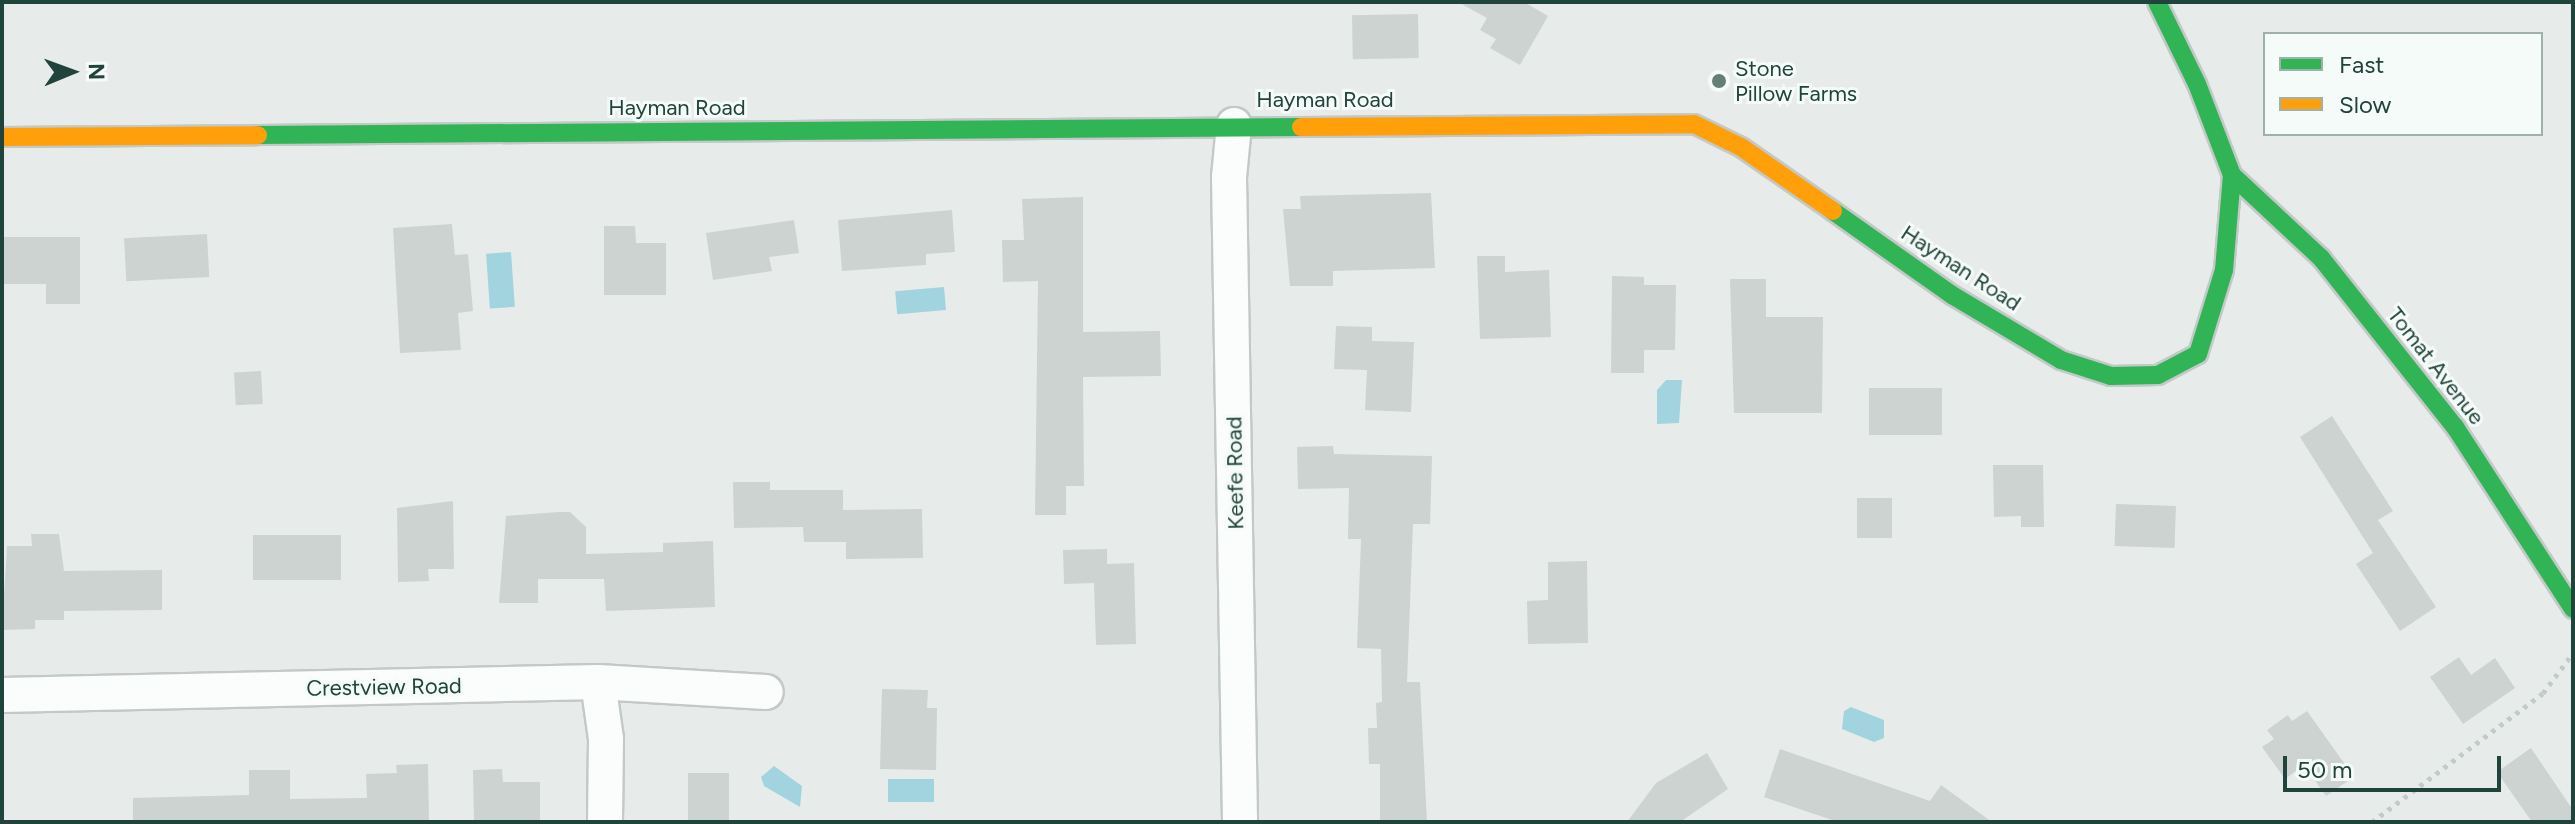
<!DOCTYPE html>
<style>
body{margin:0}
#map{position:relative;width:2575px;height:824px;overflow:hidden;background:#e7ecea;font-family:Figtree,sans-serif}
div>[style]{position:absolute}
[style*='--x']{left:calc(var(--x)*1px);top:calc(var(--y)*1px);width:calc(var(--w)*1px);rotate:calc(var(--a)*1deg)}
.water>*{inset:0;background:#a2d4df;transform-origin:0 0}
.building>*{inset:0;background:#ccd3d1;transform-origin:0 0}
.path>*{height:5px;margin-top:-2.5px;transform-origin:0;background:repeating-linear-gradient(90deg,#c1ccca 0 4px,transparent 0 10px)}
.roads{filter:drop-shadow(2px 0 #c3c9c7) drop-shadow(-2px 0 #c3c9c7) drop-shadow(0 2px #c3c9c7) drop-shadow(0 -2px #c3c9c7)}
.street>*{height:34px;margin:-17px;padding:0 17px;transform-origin:17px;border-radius:17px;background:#fbfcfc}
.fast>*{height:18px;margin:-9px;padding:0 9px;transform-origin:9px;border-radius:9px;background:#30b455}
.slow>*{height:18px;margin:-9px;padding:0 9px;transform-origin:9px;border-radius:9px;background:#ff9f0a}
.dots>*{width:22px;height:22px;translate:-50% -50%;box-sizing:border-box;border:4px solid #f5fbf8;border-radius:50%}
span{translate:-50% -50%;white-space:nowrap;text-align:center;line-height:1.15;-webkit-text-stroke:6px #f5fbf8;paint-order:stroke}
.poi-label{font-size:22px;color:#20433b}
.left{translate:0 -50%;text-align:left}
.street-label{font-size:22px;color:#20433b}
.frame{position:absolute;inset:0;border:4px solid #20433b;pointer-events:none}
.legend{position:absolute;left:2263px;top:32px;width:280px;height:104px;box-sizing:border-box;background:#f5fbf8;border:2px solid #a0b1ac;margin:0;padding:10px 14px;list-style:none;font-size:24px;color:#20433b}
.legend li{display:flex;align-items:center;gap:16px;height:40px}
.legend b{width:40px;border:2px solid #a0b1ac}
.north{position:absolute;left:32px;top:32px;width:80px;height:80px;-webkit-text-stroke:6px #f5fbf8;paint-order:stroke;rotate:89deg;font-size:22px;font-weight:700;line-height:32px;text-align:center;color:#20433b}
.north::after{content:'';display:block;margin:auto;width:28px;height:36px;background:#20433b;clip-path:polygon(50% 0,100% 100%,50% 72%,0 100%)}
.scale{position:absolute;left:2283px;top:756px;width:218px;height:36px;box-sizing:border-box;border:4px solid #20433b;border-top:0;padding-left:10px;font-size:24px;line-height:28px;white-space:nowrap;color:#20433b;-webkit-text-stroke:6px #f5fbf8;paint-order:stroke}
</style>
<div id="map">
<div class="water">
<div style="left:511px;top:252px;width:55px;height:25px;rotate:86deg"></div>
<div style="left:944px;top:287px;width:23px;height:49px;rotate:85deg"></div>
<div style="clip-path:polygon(1666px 380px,1682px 380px,1679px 423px,1657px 424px,1657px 390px)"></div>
<div style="clip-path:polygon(1851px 707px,1884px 720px,1884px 738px,1874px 742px,1842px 729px,1844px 711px)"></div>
<div style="clip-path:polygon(774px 766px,802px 786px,800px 807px,764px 786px,761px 777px)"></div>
<div style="left:888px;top:779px;width:46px;height:23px"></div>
</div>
<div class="building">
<div style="clip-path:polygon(1458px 2px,1524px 2px,1548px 16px,1520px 65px,1490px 48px,1496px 39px,1480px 30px,1487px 18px)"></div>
<div style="left:1418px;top:14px;width:44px;height:66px;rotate:89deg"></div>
<div style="clip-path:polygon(1431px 193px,1435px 268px,1333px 271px,1333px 286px,1290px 286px,1283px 209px,1301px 209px,1300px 196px)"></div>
<div style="clip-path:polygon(1083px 197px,1083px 332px,1160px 331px,1161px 376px,1083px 377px,1084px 486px,1066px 486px,1066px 515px,1035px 515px,1038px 281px,1003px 282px,1002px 240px,1024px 240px,1022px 199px)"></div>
<div style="clip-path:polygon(952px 210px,955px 252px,926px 254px,926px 265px,842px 271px,838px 220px)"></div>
<div style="clip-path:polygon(794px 220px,799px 253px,769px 257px,772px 271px,713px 280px,706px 233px)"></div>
<div style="clip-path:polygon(452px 224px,455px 255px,468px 254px,473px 311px,458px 313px,461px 350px,400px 353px,393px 228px)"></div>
<div style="clip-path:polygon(604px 226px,635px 226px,636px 243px,666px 243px,666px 295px,604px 295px)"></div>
<div style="left:207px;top:234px;width:43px;height:83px;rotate:87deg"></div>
<div style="clip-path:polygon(2px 237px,80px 237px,80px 304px,46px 304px,46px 284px,2px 284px)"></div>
<div style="clip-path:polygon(1477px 256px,1505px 256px,1505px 272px,1549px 270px,1551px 337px,1480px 339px)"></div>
<div style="clip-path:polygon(1612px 276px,1644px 277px,1644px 285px,1676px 285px,1675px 350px,1644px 350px,1644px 373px,1611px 373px)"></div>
<div style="clip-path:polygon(1730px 279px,1766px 279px,1766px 317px,1823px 317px,1822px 413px,1734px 413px)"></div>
<div style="clip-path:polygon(1336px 326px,1372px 327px,1372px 341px,1414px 342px,1411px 412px,1365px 410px,1367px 370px,1334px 369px)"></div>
<div style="left:261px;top:371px;width:33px;height:27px;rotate:87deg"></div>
<div style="left:1869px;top:388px;width:73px;height:47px"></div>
<div style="clip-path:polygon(2332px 416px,2393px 511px,2378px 520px,2436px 607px,2400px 631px,2356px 564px,2373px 553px,2300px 437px)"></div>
<div style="clip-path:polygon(1333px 446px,1334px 454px,1432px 456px,1430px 524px,1413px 524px,1407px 682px,1420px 682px,1427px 822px,1380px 822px,1380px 764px,1369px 764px,1368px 728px,1377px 728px,1376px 703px,1382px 702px,1381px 649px,1357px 648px,1361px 539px,1348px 539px,1349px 488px,1298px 489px,1297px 447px)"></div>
<div style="clip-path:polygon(1993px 465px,2043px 465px,2044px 527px,2021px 527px,2021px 516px,1994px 517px)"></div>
<div style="clip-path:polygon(733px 482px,770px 482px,770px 490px,843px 490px,843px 510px,922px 509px,923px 558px,846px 559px,846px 542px,804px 542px,803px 527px,734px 528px)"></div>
<div style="left:1892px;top:498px;width:40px;height:35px;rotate:90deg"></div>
<div style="clip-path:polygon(453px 501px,454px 569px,428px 569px,429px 581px,398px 582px,397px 508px)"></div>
<div style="left:2116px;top:504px;width:60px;height:42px;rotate:2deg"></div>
<div style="clip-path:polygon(559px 512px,570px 512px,586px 527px,586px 554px,663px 552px,663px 543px,713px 541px,715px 607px,606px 611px,604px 579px,538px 579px,538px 603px,499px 603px,506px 516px)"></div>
<div style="clip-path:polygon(31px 534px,59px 534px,64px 571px,162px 570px,162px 610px,64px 611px,64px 620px,35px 620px,35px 629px,2px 630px,7px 546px,32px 546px)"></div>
<div style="left:253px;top:535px;width:88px;height:45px"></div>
<div style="clip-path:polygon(1107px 549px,1107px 564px,1134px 563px,1136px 644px,1096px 645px,1094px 583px,1064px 584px,1063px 550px)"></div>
<div style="clip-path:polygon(1587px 561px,1588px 643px,1528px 644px,1527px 601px,1548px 600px,1548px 562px)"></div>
<div style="clip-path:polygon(2459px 657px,2471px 675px,2495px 658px,2515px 688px,2463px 724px,2430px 677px)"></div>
<div style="clip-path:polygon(882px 689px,928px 690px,927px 708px,937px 708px,936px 770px,880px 769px)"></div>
<div style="clip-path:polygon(2307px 711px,2354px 777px,2326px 796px,2304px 765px,2285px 779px,2262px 747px,2274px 739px,2267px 730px,2288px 715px,2292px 721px)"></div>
<div style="clip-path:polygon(2531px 748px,2573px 810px,2573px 822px,2532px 822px,2497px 772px)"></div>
<div style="clip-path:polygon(1780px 749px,1930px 801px,1941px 785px,1992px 822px,1838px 822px,1764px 797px)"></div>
<div style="clip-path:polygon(1707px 753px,1728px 789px,1680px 822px,1627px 822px,1656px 783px)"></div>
<div style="clip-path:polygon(428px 764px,429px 822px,133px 822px,133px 798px,249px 795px,249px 770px,290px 770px,290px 799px,367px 798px,366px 774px,397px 773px,396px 765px)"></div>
<div style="clip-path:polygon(502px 769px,503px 782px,540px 782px,540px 822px,474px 822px,473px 770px)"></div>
<div style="left:688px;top:773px;width:41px;height:49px"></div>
</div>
<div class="path">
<div style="--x:2372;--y:822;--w:214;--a:-37"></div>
<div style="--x:2543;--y:693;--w:50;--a:-53.1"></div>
</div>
<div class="roads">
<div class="street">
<div style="--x:1234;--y:125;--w:52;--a:95.5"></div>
<div style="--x:1229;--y:177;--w:645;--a:89.02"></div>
<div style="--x:598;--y:682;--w:58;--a:82"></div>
<div style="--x:606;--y:739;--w:83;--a:90.7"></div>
<div style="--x:2;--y:695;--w:596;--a:-1.25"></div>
<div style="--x:598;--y:682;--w:168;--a:3.4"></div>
</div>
<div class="fast">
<div style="--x:258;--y:135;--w:1043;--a:-0.44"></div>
<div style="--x:2232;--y:175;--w:122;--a:43"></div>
<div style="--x:2321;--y:258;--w:216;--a:51.6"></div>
<div style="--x:2455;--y:427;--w:217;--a:57"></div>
<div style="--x:1833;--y:211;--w:146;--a:35.2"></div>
<div style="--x:1952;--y:295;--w:127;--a:30.8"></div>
<div style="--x:2061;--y:360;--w:52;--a:17.7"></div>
<div style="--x:2111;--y:376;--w:47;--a:-1.2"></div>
<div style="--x:2158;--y:375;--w:45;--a:-27.7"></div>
<div style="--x:2198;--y:354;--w:88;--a:-72.8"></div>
<div style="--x:2224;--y:270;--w:95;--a:-85.2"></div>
<div style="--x:2232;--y:175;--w:97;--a:-111"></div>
<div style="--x:2197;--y:84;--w:91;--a:-116"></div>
</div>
<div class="slow">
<div style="--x:1301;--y:127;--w:393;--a:-0.4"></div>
<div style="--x:1694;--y:124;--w:52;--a:26.1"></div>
<div style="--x:1741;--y:147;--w:112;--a:34.8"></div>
<div style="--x:2;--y:137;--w:256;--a:-0.4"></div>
</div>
</div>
<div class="dots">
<div style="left:1719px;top:81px;background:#667e78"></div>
</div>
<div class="poi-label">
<span class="left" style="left:1735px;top:81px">Stone<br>Pillow Farms</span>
</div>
<div class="street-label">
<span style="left:1325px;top:100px">Hayman Road</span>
<span style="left:677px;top:108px">Hayman Road</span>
<span style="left:1961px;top:268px;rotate:33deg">Hayman Road</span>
<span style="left:2436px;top:366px;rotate:52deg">Tomat Avenue</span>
<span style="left:1235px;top:473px;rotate:-91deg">Keefe Road</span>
<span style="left:384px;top:687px;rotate:-1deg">Crestview Road</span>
</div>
<div class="frame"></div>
<ul class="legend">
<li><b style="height:10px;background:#30b455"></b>Fast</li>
<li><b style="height:10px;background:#ff9f0a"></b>Slow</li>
</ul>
<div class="north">N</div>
<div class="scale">50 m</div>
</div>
